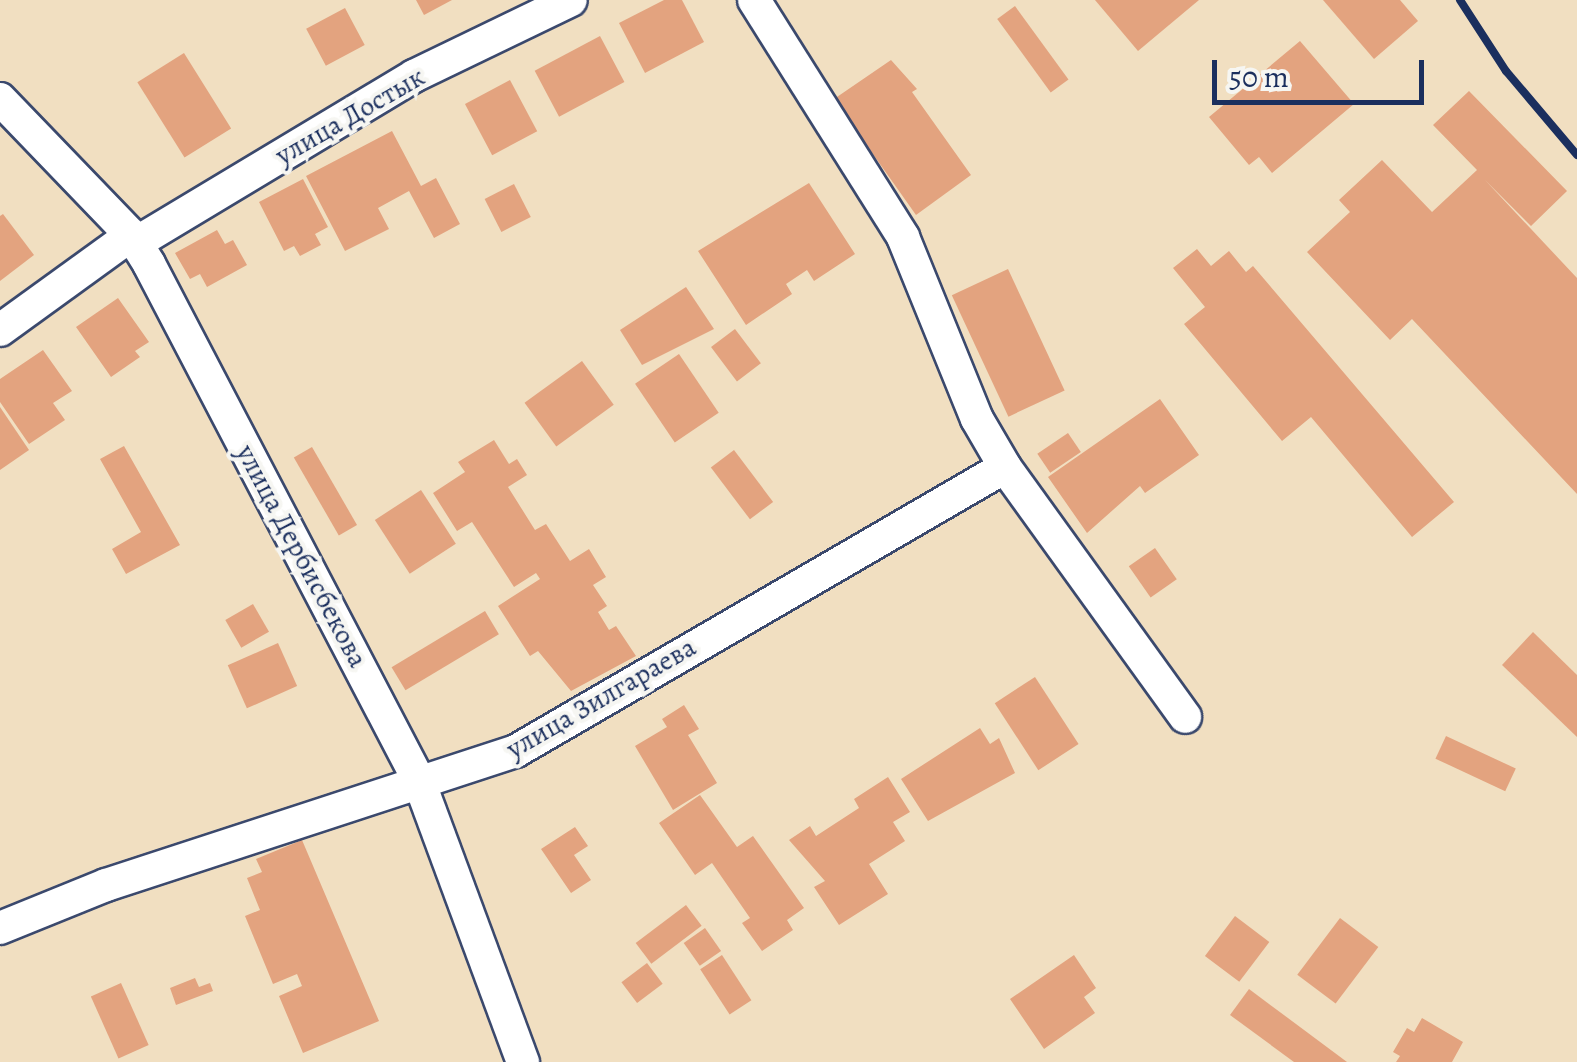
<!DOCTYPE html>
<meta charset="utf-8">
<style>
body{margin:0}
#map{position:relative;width:1577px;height:1062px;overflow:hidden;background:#f1dfc1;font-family:Alegreya,serif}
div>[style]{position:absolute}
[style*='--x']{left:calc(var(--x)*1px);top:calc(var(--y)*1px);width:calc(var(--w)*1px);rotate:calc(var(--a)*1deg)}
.building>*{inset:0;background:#e3a37f;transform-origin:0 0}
.roads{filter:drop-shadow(2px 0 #3b496d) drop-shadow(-2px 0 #3b496d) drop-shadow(0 2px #3b496d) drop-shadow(0 -2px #3b496d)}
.street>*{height:32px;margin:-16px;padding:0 16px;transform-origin:16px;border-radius:16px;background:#fff}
.rail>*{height:8px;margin:-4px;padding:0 4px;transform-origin:4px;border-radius:4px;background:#1b2f5e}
span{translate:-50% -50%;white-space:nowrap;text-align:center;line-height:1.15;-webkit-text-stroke:8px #f6f6f2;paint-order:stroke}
.street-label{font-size:28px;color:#1b2f5e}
.scale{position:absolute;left:1212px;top:60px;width:212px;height:45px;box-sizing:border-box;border:5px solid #1b2f5e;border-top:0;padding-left:12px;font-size:30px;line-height:35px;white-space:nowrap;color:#1b2f5e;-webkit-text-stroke:8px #f6f6f2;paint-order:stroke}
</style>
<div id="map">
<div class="building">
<div style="clip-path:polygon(416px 0,452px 0,424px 15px)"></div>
<div style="clip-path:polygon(664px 0,682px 0,704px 42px,645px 73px,619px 23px)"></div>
<div style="clip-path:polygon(1095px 0,1199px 0,1138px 51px)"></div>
<div style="clip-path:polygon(1323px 0,1400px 0,1418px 21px,1374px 59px)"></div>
<div style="left:1015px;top:6px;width:91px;height:22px;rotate:54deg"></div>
<div style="left:345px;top:8px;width:42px;height:44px;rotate:62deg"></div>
<div style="left:600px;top:36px;width:52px;height:74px;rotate:62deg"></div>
<div style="clip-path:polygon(1300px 41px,1354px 104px,1272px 173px,1259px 157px,1249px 165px,1209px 117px)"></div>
<div style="left:184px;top:53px;width:89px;height:55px;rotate:58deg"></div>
<div style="clip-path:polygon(891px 60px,917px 89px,912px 92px,971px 175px,916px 215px,834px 99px)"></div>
<div style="left:510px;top:80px;width:58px;height:51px;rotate:62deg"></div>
<div style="clip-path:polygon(1469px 91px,1567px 191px,1531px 226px,1485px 180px,1577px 278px,1577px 494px,1412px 319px,1390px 340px,1307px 252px,1350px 212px,1339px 200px,1382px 160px,1432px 212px,1477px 170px,1433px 125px)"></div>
<div style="clip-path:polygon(392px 131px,421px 186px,436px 178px,460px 224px,434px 238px,409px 191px,378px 208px,389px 229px,345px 251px,306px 176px)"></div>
<div style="clip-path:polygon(303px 179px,328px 227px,315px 234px,321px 245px,300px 256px,294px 246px,284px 251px,259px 202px)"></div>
<div style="clip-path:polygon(809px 183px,855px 254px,814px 281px,807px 270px,786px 284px,792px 294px,746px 325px,698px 251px)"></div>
<div style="left:514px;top:184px;width:37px;height:33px;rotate:63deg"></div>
<div style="clip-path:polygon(3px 214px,34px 255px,0 281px,0 216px)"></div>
<div style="clip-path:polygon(217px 230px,225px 244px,233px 240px,247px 265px,207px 287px,200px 274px,190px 279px,175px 253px)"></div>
<div style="clip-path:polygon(1197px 249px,1211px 266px,1229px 251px,1246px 272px,1253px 266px,1454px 502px,1412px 537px,1311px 417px,1282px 441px,1184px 324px,1205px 307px,1173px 268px)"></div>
<div style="left:1008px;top:269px;width:134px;height:62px;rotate:65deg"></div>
<div style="clip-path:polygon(686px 287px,714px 329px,642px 365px,620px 330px)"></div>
<div style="clip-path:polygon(118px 298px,149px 342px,135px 351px,140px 357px,111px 377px,76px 327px)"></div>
<div style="left:735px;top:329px;width:43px;height:30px;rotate:53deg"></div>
<div style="clip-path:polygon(43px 350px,72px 391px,53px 403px,65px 420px,29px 444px,0 402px,0 379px)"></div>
<div style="left:679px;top:354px;width:71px;height:53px;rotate:56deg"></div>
<div style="left:582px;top:361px;width:54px;height:71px;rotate:54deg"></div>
<div style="clip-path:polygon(1160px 399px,1199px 455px,1145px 493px,1140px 486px,1087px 533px,1048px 477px)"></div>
<div style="clip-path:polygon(0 407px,29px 450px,0 470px)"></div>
<div style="left:1068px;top:433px;width:23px;height:37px;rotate:56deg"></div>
<div style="clip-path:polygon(494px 440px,509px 464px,517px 459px,527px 475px,508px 487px,535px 530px,546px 524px,570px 561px,589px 549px,606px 577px,593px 585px,607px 606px,598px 612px,609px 630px,616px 626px,636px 656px,571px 691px,538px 651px,530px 656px,498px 606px,540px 579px,536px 573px,514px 587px,472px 522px,457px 531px,433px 493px,465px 472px,458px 462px)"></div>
<div style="clip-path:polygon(124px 446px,180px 545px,126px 574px,112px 549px,141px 532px,100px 459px)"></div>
<div style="left:312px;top:447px;width:90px;height:21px;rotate:60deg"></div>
<div style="left:734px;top:450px;width:65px;height:29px;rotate:53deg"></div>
<div style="left:421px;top:490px;width:64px;height:55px;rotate:57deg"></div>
<div style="left:1155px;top:548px;width:38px;height:32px;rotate:55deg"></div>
<div style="left:253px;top:604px;width:32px;height:32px;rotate:60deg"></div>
<div style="left:485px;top:611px;width:27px;height:109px;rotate:59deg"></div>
<div style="clip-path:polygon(1533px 632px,1577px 675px,1577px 737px,1502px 665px)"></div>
<div style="left:278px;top:643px;width:47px;height:55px;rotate:66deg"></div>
<div style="left:1035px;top:677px;width:80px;height:48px;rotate:57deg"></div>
<div style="clip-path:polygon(684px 705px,699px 729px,688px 735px,717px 783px,673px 810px,635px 746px,667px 727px,662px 719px)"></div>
<div style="clip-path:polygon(980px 728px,990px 744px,999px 738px,1015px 773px,928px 821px,901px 779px)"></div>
<div style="left:1446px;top:736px;width:77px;height:25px;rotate:25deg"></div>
<div style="clip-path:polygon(888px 777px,910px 812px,893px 822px,905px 841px,869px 864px,888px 894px,839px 925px,814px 887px,825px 881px,789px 840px,810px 826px,816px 836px,859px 808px,854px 799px)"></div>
<div style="clip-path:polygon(700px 795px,737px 847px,753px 836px,804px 908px,787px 920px,793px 930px,762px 951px,742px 923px,750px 918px,712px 863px,695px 875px,659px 823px)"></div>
<div style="clip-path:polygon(575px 827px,588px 846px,574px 855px,591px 880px,571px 893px,541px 849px)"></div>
<div style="clip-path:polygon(302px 840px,379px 1021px,303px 1053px,279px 996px,302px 986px,297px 974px,273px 984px,245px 916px,260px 910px,247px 878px,262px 872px,256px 859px)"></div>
<div style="left:686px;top:905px;width:26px;height:63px;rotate:53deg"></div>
<div style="left:1235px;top:916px;width:43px;height:50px;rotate:37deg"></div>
<div style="left:1340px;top:918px;width:48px;height:71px;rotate:37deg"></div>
<div style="left:705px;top:928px;width:28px;height:26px;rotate:55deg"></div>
<div style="left:722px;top:955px;width:54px;height:26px;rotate:57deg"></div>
<div style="clip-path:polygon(1074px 955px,1096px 988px,1084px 997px,1095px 1013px,1044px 1049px,1010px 999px)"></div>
<div style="left:647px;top:963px;width:26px;height:32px;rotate:53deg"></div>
<div style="clip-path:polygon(195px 978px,199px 987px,210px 983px,213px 991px,176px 1005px,170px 988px)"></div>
<div style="left:121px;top:983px;width:68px;height:33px;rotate:66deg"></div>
<div style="clip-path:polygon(1249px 989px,1347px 1062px,1294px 1062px,1230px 1015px)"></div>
<div style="clip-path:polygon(1422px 1018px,1463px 1042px,1452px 1062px,1396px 1062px,1400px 1056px,1393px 1052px,1407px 1028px,1414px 1032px)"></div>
</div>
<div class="roads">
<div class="street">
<div style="--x:754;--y:0;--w:280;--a:57.8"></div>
<div style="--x:903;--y:237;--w:196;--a:67.9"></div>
<div style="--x:977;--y:419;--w:56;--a:59.7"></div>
<div style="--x:1005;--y:467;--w:308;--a:54.2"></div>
<div style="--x:0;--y:99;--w:189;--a:46.1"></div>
<div style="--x:131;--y:235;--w:34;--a:58"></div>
<div style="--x:149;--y:264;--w:583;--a:62.42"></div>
<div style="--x:419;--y:781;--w:300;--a:69.7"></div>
<div style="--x:136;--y:243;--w:324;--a:-31"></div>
<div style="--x:414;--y:76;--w:174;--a:-25.8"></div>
<div style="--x:0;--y:330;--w:162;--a:-35.9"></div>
<div style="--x:0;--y:928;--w:114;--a:-22.1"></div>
<div style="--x:106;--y:885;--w:431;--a:-18.1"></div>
<div style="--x:516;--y:751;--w:565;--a:-30.15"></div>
</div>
</div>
<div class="rail">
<div style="--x:1460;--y:0;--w:85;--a:57.1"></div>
<div style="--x:1506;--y:71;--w:110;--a:49.8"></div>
</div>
<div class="street-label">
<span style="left:350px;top:116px;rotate:-30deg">улица Достык</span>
<span style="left:302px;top:556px;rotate:62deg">улица Дербисбекова</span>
<span style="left:601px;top:698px;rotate:-30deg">улица Зилгараева</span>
</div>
<div class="scale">50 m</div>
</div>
